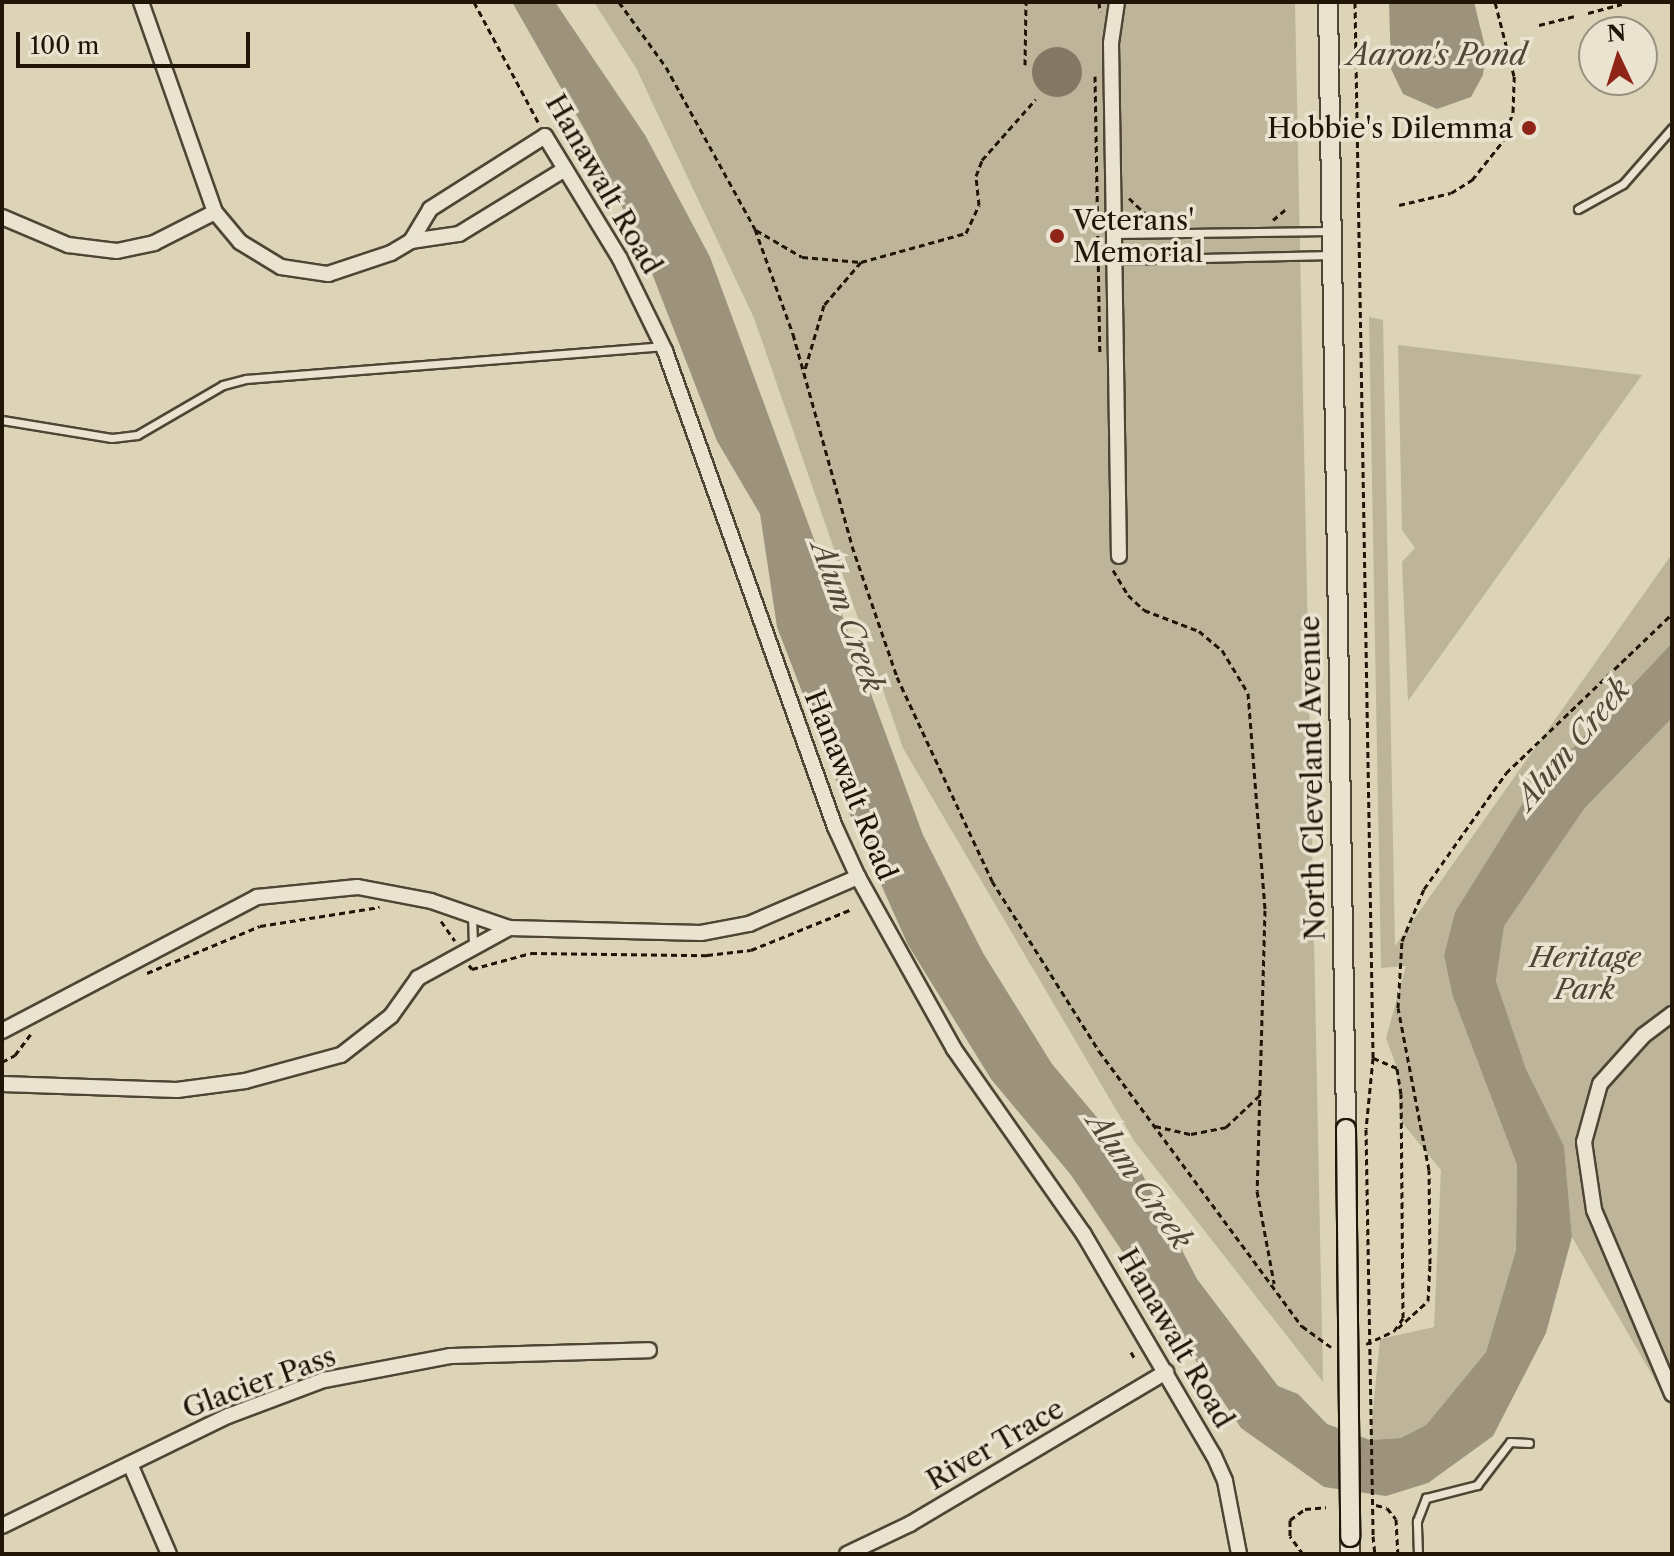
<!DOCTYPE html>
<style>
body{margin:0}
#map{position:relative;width:1674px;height:1556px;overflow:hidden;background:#ddd4b7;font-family:"Libre Caslon Text",serif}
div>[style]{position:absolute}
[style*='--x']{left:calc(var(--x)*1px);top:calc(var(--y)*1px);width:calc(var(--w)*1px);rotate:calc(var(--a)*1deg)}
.green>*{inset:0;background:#bdb499}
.water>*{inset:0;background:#9d937c}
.building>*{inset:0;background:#837863}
.round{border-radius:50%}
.path>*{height:3px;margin-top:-1.5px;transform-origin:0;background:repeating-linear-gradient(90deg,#211508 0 6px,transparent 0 10px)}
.roads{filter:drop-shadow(2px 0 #504534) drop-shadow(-2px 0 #504534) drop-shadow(0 2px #504534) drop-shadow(0 -2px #504534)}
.service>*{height:7px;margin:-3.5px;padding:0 3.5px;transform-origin:3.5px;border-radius:3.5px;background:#e9e3d0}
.minor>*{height:14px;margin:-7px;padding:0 7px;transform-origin:7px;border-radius:7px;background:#e9e3d0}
.secondary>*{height:18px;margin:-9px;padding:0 9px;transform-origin:9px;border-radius:9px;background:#e9e3d0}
.path-bridge>*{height:3px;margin-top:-1.5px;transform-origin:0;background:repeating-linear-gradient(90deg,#211508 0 6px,transparent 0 10px)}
.bridges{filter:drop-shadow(2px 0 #211508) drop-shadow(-2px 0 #211508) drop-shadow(0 2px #211508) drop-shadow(0 -2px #211508)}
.secondary-bridge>*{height:18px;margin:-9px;padding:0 9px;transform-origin:9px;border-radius:9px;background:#e9e3d0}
.dots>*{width:22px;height:22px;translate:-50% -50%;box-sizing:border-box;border:4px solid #e9e3d0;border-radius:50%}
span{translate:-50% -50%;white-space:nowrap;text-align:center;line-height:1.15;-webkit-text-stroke:7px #e9e3d0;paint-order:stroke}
.poi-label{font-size:28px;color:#211508}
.right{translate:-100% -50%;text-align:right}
.left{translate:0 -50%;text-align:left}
.street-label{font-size:28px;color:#211508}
.park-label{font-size:28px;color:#504534;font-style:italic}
.water-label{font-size:30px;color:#534736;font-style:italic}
.frame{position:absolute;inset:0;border:4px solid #211508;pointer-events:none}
.north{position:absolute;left:1578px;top:16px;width:80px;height:80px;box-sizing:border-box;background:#e9e3d0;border:2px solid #999180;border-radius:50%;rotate:356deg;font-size:22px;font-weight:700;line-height:32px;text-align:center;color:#211508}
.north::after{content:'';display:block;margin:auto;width:28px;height:36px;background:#8f2418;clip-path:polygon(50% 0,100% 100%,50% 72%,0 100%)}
.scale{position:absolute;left:16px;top:32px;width:234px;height:36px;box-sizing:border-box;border:4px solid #211508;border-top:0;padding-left:10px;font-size:24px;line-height:28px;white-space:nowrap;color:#211508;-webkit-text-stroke:6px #e9e3d0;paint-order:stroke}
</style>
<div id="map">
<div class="green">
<div style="clip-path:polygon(594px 2px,1295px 2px,1323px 1382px,1135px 1142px,903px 748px,754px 318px,636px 68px)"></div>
<div style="clip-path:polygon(1369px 317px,1383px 320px,1395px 946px,1672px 554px,1672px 643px,1526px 798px,1455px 912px,1444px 955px,1452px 994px,1517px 1165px,1516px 1250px,1486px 1352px,1426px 1425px,1399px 1438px,1370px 1440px,1380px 1339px,1434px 1327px,1441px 1170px,1400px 1120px,1397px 1068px,1386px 1038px,1406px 966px,1381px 968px)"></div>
<div style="clip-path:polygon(1398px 345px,1642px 375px,1408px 701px,1402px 562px,1415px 548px,1402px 530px)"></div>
<div style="clip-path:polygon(1672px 718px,1672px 1409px,1572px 1237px,1564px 1146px,1526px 1069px,1496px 981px,1504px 925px,1584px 809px)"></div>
</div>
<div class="water">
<div style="clip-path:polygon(512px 2px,555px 2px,645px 135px,710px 257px,923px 835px,983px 953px,1052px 1064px,1138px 1166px,1197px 1279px,1278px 1386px,1298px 1394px,1327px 1424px,1370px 1440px,1400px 1438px,1426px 1425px,1486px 1352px,1516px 1250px,1517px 1165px,1452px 994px,1444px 955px,1455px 912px,1526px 798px,1672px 643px,1672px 718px,1584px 809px,1504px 926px,1496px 981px,1526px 1069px,1564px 1146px,1572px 1237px,1546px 1333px,1493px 1436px,1428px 1483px,1386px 1496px,1324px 1487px,1241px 1428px,1071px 1175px,991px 1079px,908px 945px,846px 806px,777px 627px,760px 514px,717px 441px,646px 258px,590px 139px)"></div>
<div style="clip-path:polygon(1389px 2px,1474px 2px,1486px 51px,1483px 75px,1471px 97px,1437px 109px,1403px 94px,1391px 69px)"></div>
</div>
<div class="building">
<div class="round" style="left:1032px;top:47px;width:50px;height:50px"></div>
</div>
<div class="path">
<div style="--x:474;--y:2;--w:136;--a:61.9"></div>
<div style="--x:619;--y:2;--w:80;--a:54.1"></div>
<div style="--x:666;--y:67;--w:185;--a:61.2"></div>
<div style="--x:755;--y:229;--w:112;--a:70.1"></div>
<div style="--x:793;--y:334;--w:220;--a:74.4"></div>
<div style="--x:852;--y:546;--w:139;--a:71"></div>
<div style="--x:897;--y:677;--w:225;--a:65"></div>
<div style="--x:992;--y:881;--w:201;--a:57.8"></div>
<div style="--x:1099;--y:1051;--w:342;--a:53.6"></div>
<div style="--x:1302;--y:1326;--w:36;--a:36"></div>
<div style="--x:1099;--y:2;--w:10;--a:84"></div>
<div style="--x:1355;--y:2;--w:1056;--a:89.02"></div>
<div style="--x:1373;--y:1058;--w:71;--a:95.6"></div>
<div style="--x:1588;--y:13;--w:35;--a:-15"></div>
<div style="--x:1539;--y:25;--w:36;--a:-14"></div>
<div style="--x:1025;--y:65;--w:63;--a:-89.1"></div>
<div style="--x:1095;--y:76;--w:279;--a:89"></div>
<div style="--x:1129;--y:198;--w:36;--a:44"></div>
<div style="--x:1399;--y:205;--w:53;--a:-13"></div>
<div style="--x:1451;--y:193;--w:25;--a:-32"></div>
<div style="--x:1472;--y:180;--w:50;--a:-51.5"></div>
<div style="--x:1503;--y:141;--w:31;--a:-71"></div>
<div style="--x:1513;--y:112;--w:36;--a:-88"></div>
<div style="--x:1514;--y:76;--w:76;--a:-104.4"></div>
<div style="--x:1273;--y:220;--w:16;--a:-40"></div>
<div style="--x:756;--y:230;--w:53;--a:30.4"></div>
<div style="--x:802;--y:257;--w:59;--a:4.8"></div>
<div style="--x:861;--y:262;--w:57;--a:130.7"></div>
<div style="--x:824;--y:305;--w:67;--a:106.5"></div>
<div style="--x:861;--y:262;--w:109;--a:-15.4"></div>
<div style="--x:966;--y:233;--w:31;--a:-65"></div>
<div style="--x:979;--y:205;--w:29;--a:-96"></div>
<div style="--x:976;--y:176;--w:17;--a:-69"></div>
<div style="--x:982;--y:160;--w:81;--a:-48.5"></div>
<div style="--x:1113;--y:570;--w:29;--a:59"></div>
<div style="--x:1128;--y:595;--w:22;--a:43"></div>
<div style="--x:1144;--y:610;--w:59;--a:20.9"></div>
<div style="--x:1199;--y:631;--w:30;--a:40"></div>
<div style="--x:1222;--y:650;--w:50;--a:58.8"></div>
<div style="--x:1248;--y:693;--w:218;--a:85.5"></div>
<div style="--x:1265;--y:910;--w:281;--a:91.6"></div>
<div style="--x:1257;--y:1191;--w:94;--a:79.5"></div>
<div style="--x:441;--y:921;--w:24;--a:55"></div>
<div style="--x:469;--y:965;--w:5;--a:53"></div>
<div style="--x:472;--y:969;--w:61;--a:-15.2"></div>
<div style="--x:531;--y:953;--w:176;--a:0.7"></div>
<div style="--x:707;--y:955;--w:44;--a:-6.5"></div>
<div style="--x:751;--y:950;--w:109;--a:-22.1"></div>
<div style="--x:147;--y:973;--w:122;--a:-22.6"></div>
<div style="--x:260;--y:926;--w:121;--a:-9"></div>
<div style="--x:2;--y:1062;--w:15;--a:-28"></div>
<div style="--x:15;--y:1055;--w:26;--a:-53"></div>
<div style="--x:1155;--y:1126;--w:37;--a:13"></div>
<div style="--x:1191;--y:1134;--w:36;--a:-11"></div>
<div style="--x:1226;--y:1127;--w:47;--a:-43.3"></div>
<div style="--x:1398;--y:1328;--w:40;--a:-42"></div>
<div style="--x:1428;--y:1301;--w:37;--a:-87"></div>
<div style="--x:1430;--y:1264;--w:94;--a:-90.6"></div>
<div style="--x:1429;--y:1170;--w:165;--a:-100.8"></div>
<div style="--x:1398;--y:1008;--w:67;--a:-86.6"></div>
<div style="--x:1402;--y:941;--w:56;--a:-67.1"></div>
<div style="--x:1424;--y:889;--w:142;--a:-54.7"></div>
<div style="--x:1506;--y:773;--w:230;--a:-43.8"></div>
<div style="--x:1366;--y:1344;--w:31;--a:-25"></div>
<div style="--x:1394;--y:1331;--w:16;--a:-55"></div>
<div style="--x:1403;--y:1318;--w:224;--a:-90.5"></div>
<div style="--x:1401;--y:1094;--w:26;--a:-99"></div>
<div style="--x:1397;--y:1068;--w:26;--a:-157"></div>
<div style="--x:1131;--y:1352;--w:8;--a:60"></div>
<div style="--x:1376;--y:1505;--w:11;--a:15"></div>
<div style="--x:1387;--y:1508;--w:14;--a:51"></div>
<div style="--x:1396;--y:1519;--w:35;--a:87"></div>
<div style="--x:1373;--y:1536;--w:18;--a:84"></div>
<div style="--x:1303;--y:1554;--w:22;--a:-126"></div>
<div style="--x:1290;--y:1536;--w:16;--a:-90"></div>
<div style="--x:1290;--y:1520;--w:19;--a:-36"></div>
<div style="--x:1305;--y:1509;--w:21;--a:-5"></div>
</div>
<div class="roads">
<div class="service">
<div style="--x:1578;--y:209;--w:51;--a:-29.1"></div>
<div style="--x:1623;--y:184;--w:74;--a:-48.8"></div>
<div style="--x:1114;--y:234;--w:216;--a:-0.8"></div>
<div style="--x:1114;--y:260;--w:218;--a:-1.3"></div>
<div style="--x:2;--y:420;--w:111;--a:9.3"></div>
<div style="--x:112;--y:438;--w:25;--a:-7"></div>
<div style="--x:137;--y:435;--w:99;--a:-30.2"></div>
<div style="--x:223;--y:385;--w:24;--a:-15"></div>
<div style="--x:246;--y:379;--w:417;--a:-4.5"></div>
<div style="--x:472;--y:916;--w:30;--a:88"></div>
<div style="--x:1418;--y:1554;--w:33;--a:-92"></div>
<div style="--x:1417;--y:1521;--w:25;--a:-69"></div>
<div style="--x:1426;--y:1498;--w:53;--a:-14.3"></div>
<div style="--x:1477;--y:1485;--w:54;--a:-52.5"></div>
<div style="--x:1510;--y:1442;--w:19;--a:3"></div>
</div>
<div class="minor">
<div style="--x:141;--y:2;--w:223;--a:70.6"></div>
<div style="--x:215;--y:212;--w:39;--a:50"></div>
<div style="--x:240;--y:242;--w:48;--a:31.4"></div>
<div style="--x:281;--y:267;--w:48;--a:8.5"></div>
<div style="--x:328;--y:274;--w:66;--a:-18.4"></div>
<div style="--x:391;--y:253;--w:23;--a:-31"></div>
<div style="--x:411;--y:241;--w:37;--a:-59"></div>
<div style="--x:430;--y:209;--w:136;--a:-32.4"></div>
<div style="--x:545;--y:136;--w:144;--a:58.6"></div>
<div style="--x:620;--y:259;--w:102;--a:63.9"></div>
<div style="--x:665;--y:351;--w:505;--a:70.35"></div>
<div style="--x:835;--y:827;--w:55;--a:65.3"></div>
<div style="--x:858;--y:877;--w:197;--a:60.8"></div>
<div style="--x:954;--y:1049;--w:225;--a:55"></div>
<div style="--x:1083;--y:1233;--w:259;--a:59.6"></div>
<div style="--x:1214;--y:1456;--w:27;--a:66"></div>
<div style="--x:1225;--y:1481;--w:74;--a:79.1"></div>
<div style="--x:1117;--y:2;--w:41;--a:98.3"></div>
<div style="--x:1111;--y:43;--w:513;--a:89.11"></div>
<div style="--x:2;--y:217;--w:72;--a:23"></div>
<div style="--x:68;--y:245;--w:49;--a:7"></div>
<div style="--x:117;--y:251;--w:38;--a:-12"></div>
<div style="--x:154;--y:243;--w:68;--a:-26.9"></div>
<div style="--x:411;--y:241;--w:49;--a:-8.3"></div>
<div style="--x:459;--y:234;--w:124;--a:-31.5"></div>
<div style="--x:1672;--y:1014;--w:36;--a:143"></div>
<div style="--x:1643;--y:1036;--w:64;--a:131.9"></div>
<div style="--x:1600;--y:1084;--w:60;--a:105.4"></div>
<div style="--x:1584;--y:1142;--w:69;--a:81.6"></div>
<div style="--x:1594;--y:1210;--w:200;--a:67"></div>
<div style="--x:2;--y:1031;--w:288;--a:-27.7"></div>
<div style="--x:257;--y:897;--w:101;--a:-5.7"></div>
<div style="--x:358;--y:887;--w:74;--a:10.9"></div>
<div style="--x:431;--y:901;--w:83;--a:19.1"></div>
<div style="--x:509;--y:928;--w:192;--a:1.5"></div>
<div style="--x:701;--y:933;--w:49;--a:-10.6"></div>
<div style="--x:749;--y:924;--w:119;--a:-23.3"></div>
<div style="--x:2;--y:1084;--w:175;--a:2"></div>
<div style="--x:177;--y:1090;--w:69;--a:-7.5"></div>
<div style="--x:245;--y:1081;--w:99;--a:-15.2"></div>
<div style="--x:341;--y:1055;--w:63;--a:-38"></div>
<div style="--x:391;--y:1016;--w:47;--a:-54.6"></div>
<div style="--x:418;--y:978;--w:104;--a:-28.8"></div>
<div style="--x:130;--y:1464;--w:98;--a:66.6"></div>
<div style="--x:2;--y:1526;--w:251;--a:-26"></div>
<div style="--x:228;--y:1416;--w:103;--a:-20.6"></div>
<div style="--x:324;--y:1380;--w:128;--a:-10.8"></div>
<div style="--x:450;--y:1356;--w:199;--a:-1.7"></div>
<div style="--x:847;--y:1554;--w:70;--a:-25.5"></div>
<div style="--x:910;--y:1524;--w:298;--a:-30.7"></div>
</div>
<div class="secondary">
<div style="--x:1328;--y:2;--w:1127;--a:89.08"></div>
<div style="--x:1350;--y:1537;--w:17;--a:90"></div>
</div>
</div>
<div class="path-bridge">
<div style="--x:1366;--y:1129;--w:407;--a:89"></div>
</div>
<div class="bridges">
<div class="secondary-bridge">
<div style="--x:1346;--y:1129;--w:408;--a:89.4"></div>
</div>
</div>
<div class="dots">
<div style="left:1529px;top:128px;background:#8f2418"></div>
<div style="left:1057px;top:236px;background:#8f2418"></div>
</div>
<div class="poi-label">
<span class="right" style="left:1513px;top:128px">Hobbie's Dilemma</span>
<span class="left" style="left:1073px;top:236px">Veterans'<br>Memorial</span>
</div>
<div class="street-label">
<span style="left:604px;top:184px;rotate:60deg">Hanawalt Road</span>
<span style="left:1312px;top:778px;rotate:-91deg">North Cleveland Avenue</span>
<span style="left:851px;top:785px;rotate:68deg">Hanawalt Road</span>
<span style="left:1176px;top:1338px;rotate:60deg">Hanawalt Road</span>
<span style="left:259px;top:1382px;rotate:-20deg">Glacier Pass</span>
<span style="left:995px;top:1444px;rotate:-30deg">River Trace</span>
</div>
<div class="park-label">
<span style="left:1585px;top:973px">Heritage<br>Park</span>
</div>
<div class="water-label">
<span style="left:1437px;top:55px">Aaron's Pond</span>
<span style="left:847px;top:617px;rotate:70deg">Alum Creek</span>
<span style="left:1573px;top:744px;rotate:-50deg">Alum Creek</span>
<span style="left:1139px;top:1181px;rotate:55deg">Alum Creek</span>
</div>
<div class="frame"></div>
<div class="north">N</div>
<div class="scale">100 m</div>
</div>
